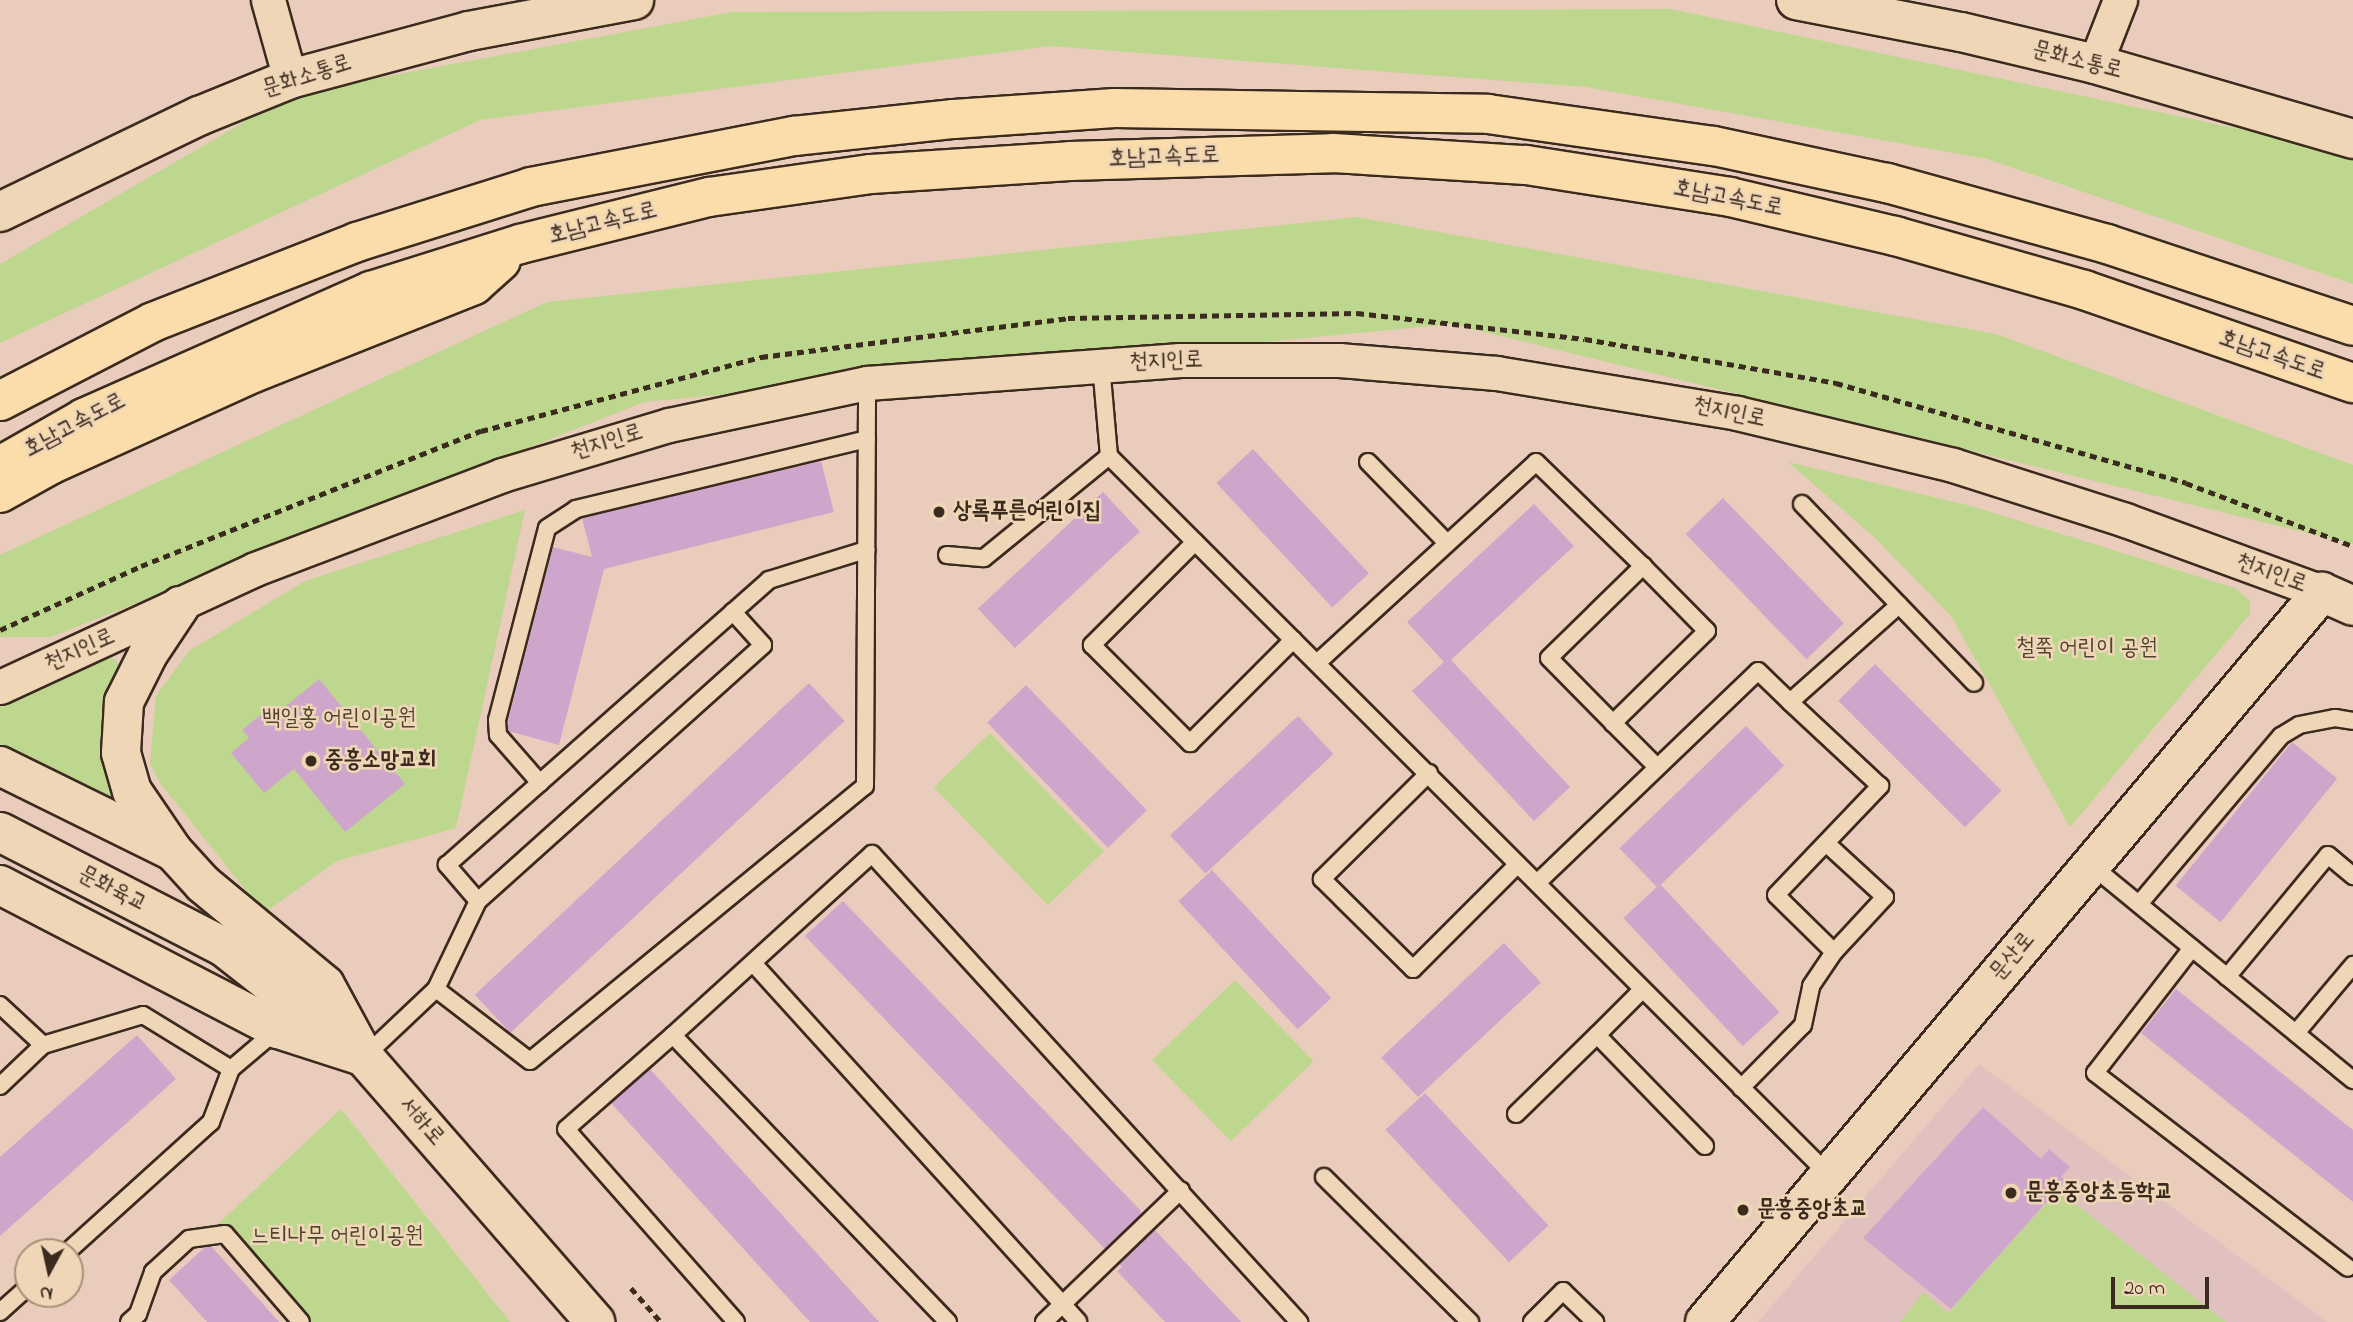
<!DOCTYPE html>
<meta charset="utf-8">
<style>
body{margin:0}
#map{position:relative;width:2353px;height:1322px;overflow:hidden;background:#e9ccbb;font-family:"Indie Flower","Poor Story",sans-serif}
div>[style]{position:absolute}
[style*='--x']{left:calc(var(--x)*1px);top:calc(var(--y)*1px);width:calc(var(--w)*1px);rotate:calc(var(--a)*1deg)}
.built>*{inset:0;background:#e1c1c0}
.green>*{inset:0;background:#bdd78e;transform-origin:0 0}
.building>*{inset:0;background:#cfa6cb;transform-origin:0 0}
.path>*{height:4.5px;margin-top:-2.25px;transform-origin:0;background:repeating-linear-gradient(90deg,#3b2a1e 0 7px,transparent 0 12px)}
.roads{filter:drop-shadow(2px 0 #3b2a1e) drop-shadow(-2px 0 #3b2a1e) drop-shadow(0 2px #3b2a1e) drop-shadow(0 -2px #3b2a1e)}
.service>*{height:16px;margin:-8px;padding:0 8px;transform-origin:8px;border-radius:8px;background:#efd6b7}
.minor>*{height:33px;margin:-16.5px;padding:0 16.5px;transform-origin:16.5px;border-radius:16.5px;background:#efd6b7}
.tertiary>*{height:38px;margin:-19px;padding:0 19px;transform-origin:19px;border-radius:19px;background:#efd6b7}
.secondary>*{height:38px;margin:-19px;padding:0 19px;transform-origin:19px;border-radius:19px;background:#efd6b7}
.motorway>*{height:38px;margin:-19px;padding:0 19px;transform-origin:19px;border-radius:19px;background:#faddab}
.dots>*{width:19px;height:19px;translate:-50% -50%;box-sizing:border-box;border:4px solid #efd6b7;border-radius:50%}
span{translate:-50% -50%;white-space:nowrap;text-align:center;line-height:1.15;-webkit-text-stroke:5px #efd6b7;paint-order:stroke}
.street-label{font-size:23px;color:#3b2a1e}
.poi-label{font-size:23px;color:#3b2a1e;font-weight:700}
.left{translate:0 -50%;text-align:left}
.park-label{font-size:23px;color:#4e442f}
.north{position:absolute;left:14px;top:1238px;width:70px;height:70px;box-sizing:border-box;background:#efd6b7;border:2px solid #a7917a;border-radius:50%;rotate:188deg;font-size:19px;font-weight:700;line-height:28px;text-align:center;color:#3b2a1e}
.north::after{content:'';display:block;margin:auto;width:24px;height:32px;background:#3b2a1e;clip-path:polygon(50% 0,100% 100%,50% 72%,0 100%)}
.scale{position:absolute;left:2111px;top:1277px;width:98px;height:32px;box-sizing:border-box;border:4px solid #3b2a1e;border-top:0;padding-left:9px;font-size:21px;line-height:24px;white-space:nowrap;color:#3b2a1e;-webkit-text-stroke:5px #efd6b7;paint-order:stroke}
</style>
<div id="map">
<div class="built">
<div style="clip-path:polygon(1979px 1064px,2327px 1322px,1758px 1322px)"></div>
</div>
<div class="green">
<div style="clip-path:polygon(1671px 9px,2353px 153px,2353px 284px,1987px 159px,1586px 87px,1050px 46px,480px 120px,0 343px,0 264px,292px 94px,732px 12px)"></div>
<div style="clip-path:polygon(1357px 217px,1996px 334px,2353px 465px,2353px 544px,1451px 324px,644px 402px,51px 637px,0 637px,0 555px,547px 302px)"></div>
<div style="clip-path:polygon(1788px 462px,1975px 507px,2235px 588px,2250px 601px,2250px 614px,2070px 827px,1951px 616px,1874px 537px)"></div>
<div style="clip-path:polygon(525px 510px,456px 828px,337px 861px,264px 913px,160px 783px,150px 764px,156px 696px,189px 651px,305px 581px)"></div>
<div style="clip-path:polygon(93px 655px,110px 656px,118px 662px,118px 811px,0 758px,0 697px)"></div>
<div style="left:990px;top:733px;width:164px;height:78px;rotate:46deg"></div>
<div style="left:1235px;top:980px;width:113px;height:115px;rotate:46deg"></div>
<div style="clip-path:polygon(341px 1109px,510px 1322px,301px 1322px,217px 1225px)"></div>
<div style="clip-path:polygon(2058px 1190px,2226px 1322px,1900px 1322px,1923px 1292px,1948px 1313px)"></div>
</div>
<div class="building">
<div style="left:1253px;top:449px;width:170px;height:50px;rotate:47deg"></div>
<div style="clip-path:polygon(821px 461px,834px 512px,604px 569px,559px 745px,508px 731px,508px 721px,553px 547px,592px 557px,582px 518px)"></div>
<div style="left:1103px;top:492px;width:54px;height:171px;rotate:47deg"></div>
<div style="left:1723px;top:498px;width:174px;height:52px;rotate:46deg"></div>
<div style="clip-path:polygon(1534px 504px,1574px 546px,1451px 660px,1570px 787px,1534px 821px,1412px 691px,1444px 662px,1407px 622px)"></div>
<div style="left:1875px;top:664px;width:179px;height:52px;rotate:45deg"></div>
<div style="clip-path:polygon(319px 679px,405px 784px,345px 832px,294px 769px,264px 793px,231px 753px,249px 738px,242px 730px,269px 708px,275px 715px)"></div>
<div style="left:809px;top:683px;width:52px;height:457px;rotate:47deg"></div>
<div style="left:1026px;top:685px;width:174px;height:54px;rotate:46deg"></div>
<div style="left:1298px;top:716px;width:52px;height:175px;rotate:47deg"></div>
<div style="left:1746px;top:726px;width:55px;height:176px;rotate:46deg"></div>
<div style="left:2292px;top:742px;width:58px;height:185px;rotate:39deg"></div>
<div style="left:1212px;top:870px;width:175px;height:46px;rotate:47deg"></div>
<div style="left:1660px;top:884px;width:175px;height:50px;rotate:47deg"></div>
<div style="clip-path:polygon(843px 901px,1140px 1210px,1141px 1214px,1105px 1249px,805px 936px)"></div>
<div style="left:1504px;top:943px;width:54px;height:168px;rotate:47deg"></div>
<div style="clip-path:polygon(2176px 989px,2353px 1130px,2353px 1202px,2141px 1033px)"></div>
<div style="clip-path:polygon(137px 1035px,176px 1079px,0 1236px,0 1157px)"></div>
<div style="clip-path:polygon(650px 1069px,879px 1322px,810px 1322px,611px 1103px)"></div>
<div style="left:1425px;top:1093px;width:181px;height:54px;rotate:47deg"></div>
<div style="clip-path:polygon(1983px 1107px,2041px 1159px,2049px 1149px,2070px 1167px,2061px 1177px,2066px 1180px,1951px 1309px,1863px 1238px)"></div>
<div style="clip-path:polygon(1155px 1230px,1241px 1322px,1165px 1322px,1117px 1271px,1122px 1267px,1119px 1264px)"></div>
<div style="clip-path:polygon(211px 1246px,279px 1322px,207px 1322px,169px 1280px,205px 1247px)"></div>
</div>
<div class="path">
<div style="--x:0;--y:630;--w:155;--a:-24.4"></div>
<div style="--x:141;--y:566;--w:366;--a:-21.7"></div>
<div style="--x:481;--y:431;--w:290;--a:-14.8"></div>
<div style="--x:761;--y:357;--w:309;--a:-7.2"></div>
<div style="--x:1068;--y:318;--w:289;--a:-1"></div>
<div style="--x:1357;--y:313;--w:229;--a:6.5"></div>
<div style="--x:1585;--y:339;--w:255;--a:9.9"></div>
<div style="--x:1836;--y:383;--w:364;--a:15.9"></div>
<div style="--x:2186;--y:483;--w:178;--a:20.7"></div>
<div style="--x:631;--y:1288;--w:45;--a:48.6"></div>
</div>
<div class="roads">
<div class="service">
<div style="--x:1109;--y:456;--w:1018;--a:44.96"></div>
<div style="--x:1368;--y:462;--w:113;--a:45.7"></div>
<div style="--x:1802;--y:504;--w:248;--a:46.1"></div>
<div style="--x:1195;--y:542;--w:146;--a:135"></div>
<div style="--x:1092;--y:645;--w:139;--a:45"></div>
<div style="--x:1190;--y:743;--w:146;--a:-45"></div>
<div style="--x:947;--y:555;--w:37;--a:5"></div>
<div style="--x:984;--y:558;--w:161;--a:-39.2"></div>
<div style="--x:1109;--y:456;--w:92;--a:-95"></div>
<div style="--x:1643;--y:566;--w:91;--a:45.4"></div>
<div style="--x:1707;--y:631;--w:132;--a:135.6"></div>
<div style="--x:1613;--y:723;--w:91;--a:-134.6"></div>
<div style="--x:1549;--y:658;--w:132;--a:-44.4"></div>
<div style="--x:1317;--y:663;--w:297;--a:-42.5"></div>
<div style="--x:1536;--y:462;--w:149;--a:44.2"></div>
<div style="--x:1613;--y:723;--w:62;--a:45"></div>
<div style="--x:1429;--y:773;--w:151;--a:135.3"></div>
<div style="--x:1322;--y:879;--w:128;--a:44.7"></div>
<div style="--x:1413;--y:969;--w:148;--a:-45"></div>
<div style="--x:540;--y:783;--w:64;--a:-131.2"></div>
<div style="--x:498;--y:735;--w:15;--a:-94"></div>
<div style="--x:497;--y:720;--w:198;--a:-75.4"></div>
<div style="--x:547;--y:528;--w:35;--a:-33"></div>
<div style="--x:576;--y:509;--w:299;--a:-13.5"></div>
<div style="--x:1826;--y:843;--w:80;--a:42.5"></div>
<div style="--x:1885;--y:897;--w:75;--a:132.8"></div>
<div style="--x:2091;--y:865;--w:339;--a:39.4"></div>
<div style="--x:1537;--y:883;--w:306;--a:-43.8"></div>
<div style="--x:1758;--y:671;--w:45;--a:44.1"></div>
<div style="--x:1790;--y:702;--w:146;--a:-41.7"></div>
<div style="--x:478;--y:901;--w:383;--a:-41.9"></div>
<div style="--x:763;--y:645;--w:45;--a:-132.3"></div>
<div style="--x:2139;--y:904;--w:220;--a:-49.8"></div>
<div style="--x:2281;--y:736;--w:21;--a:-31"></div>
<div style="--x:2299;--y:725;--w:37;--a:-11"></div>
<div style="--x:2335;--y:718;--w:18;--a:9"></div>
<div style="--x:2192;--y:948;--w:158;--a:127.8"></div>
<div style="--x:2095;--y:1073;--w:319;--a:37.6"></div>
<div style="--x:753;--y:963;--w:484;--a:47.8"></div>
<div style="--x:2227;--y:977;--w:158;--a:-50.4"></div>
<div style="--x:2328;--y:855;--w:33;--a:40"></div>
<div style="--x:436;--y:989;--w:118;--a:37.5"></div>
<div style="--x:530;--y:1061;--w:433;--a:-39.4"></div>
<div style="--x:865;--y:786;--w:403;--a:-89.7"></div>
<div style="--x:1642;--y:990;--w:64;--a:135"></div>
<div style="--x:1597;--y:1035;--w:155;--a:45.8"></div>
<div style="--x:0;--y:1005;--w:59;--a:42.9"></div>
<div style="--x:2296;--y:1033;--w:89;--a:-50"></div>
<div style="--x:673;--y:1035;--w:142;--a:138.7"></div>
<div style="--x:566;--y:1129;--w:257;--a:48.6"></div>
<div style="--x:364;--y:1057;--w:99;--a:-43.4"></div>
<div style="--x:436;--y:989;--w:98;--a:-64.5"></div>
<div style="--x:478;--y:901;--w:48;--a:-130.7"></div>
<div style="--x:447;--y:865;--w:430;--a:-41.5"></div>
<div style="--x:769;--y:580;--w:102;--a:-17.2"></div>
<div style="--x:231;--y:1069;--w:60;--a:-40.3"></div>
<div style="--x:0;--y:1086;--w:59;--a:-43.6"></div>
<div style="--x:43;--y:1045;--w:104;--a:-16.7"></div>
<div style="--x:143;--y:1015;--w:103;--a:31.5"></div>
<div style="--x:231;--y:1069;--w:57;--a:110.7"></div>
<div style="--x:211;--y:1122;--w:194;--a:137.9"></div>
<div style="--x:1741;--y:1088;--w:88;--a:-45.5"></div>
<div style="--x:1803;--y:1025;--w:40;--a:-78"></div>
<div style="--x:1811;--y:986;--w:41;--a:-55.9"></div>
<div style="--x:1834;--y:952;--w:81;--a:-135.5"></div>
<div style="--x:1776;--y:895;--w:151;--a:-46.3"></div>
<div style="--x:1880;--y:786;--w:123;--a:-137"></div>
<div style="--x:1516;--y:1114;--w:113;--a:-44.3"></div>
<div style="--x:1324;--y:1177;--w:206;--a:44.8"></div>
<div style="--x:0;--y:1312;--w:38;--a:-42"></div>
<div style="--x:129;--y:1322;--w:12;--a:-42"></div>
<div style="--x:138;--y:1314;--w:45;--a:-70.3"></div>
<div style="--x:153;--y:1272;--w:49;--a:-42.5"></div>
<div style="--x:189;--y:1239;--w:36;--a:-8"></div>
<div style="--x:225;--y:1234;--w:116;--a:49.2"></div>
<div style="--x:948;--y:1322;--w:397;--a:-133.8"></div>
<div style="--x:673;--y:1035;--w:269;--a:-42.3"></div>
<div style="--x:872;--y:854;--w:634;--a:47.62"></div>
<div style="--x:1044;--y:1322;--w:190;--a:-43.9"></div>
<div style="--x:1532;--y:1322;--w:44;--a:-45"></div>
<div style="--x:1563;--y:1291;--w:45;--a:44.1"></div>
</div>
<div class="minor">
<div style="--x:268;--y:0;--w:82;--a:74.4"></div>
<div style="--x:2095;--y:64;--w:69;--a:-68.7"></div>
<div style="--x:0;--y:687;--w:281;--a:-24.8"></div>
<div style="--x:255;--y:569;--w:264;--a:-20.8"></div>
<div style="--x:502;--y:475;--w:174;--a:-16.7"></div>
<div style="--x:669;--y:425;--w:202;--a:-12"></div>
<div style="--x:867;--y:383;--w:314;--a:-4.2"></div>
<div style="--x:1180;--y:360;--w:159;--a:0"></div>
<div style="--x:1339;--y:360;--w:158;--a:4.7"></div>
<div style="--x:1496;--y:373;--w:244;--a:9.4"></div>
<div style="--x:1737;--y:413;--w:222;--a:13.5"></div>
<div style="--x:1953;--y:465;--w:181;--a:17.7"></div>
<div style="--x:2125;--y:520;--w:210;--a:20.1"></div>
</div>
<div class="tertiary">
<div style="--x:1796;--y:0;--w:168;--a:11"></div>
<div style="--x:1961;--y:32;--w:138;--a:13.4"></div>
<div style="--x:2095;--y:64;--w:269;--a:16.2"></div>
<div style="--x:0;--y:212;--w:221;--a:-25.8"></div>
<div style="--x:199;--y:116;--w:98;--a:-22.1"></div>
<div style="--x:290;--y:79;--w:185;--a:-15"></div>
<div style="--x:469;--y:31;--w:168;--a:-10.6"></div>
<div style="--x:180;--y:606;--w:58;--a:123.7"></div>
<div style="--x:148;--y:654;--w:54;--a:116.6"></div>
<div style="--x:124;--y:702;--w:51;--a:93.4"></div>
<div style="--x:121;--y:753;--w:40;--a:74"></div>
<div style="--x:132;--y:791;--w:73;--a:55.7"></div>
<div style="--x:173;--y:851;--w:45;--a:47.7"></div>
<div style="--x:203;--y:884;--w:158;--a:39.6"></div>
<div style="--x:325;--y:985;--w:82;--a:61.6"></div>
<div style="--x:0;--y:766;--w:191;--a:26.2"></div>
<div style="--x:0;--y:885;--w:313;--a:27.4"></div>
<div style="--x:278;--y:1029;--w:88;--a:17.8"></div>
<div style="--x:1705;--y:1322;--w:956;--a:-49.8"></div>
<div style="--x:2322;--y:592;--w:34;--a:24"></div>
</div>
<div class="secondary">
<div style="--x:0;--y:832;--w:252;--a:27.2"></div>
<div style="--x:224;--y:947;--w:178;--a:38.2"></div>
<div style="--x:364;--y:1057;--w:352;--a:48.9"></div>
</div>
<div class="motorway">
<div style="--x:0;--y:401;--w:172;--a:-27.3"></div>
<div style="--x:153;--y:322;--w:219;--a:-21.4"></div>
<div style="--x:357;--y:242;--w:182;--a:-17.5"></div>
<div style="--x:531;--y:187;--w:268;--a:-11"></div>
<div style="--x:794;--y:136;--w:161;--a:-6.1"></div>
<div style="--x:954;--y:119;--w:161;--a:-3.9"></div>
<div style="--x:1115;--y:108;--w:373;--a:0.9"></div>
<div style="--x:1488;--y:114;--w:228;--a:8.1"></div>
<div style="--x:1714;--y:146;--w:177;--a:12.1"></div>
<div style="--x:1887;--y:183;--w:228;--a:15.5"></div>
<div style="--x:2107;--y:244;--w:259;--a:18.4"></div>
<div style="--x:0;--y:466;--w:97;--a:-29.7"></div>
<div style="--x:84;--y:418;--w:314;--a:-23.9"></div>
<div style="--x:371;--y:291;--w:156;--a:-17.5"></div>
<div style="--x:520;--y:244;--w:195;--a:-14"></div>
<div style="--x:709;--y:197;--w:164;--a:-8.1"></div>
<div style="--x:871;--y:174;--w:199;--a:-3.7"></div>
<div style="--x:1070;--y:161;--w:263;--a:-1.7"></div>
<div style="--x:1333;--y:153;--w:193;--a:3.6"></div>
<div style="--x:1526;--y:165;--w:206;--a:8.9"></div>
<div style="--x:1730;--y:197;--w:170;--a:13.3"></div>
<div style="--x:1895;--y:236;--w:197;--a:15.9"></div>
<div style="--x:2084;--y:290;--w:285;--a:19.1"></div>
<div style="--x:0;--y:493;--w:57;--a:-29.2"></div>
<div style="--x:50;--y:465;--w:223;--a:-24.4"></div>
<div style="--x:253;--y:373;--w:238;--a:-21.7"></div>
<div style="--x:474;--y:285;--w:36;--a:-42"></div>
</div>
</div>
<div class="dots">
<div style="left:939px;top:512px;background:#3b2a1e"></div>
<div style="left:311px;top:761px;background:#3b2a1e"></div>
<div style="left:2011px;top:1193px;background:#3b2a1e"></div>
<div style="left:1743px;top:1210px;background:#3b2a1e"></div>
</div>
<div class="street-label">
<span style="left:2077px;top:61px;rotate:14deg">문화소통로</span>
<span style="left:307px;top:77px;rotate:-18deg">문화소통로</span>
<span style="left:1164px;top:158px;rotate:-2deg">호남고속도로</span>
<span style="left:1728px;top:199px;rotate:11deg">호남고속도로</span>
<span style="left:603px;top:224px;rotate:-14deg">호남고속도로</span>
<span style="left:2272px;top:356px;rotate:19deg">호남고속도로</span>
<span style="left:1166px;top:362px;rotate:-2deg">천지인로</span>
<span style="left:1729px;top:413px;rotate:12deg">천지인로</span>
<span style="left:75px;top:426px;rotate:-28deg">호남고속도로</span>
<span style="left:607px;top:443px;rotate:-17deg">천지인로</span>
<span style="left:2271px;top:574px;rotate:20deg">천지인로</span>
<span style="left:80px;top:651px;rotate:-24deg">천지인로</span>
<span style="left:112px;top:890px;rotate:27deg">문화육교</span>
<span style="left:2013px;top:957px;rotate:-50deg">문산로</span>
<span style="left:421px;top:1122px;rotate:49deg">서하로</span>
</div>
<div class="poi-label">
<span class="left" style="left:953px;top:512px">상록푸른어린이집</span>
<span class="left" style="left:325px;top:761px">중흥소망교회</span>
<span class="left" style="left:2025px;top:1193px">문흥중앙초등학교</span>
<span class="left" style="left:1757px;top:1210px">문흥중앙초교</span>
</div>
<div class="park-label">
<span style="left:2087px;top:649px">철쭉 어린이 공원</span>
<span style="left:339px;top:719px">백일홍 어린이공원</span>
<span style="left:337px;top:1237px">느티나무 어린이공원</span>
</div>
<div class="north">N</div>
<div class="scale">20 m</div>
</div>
